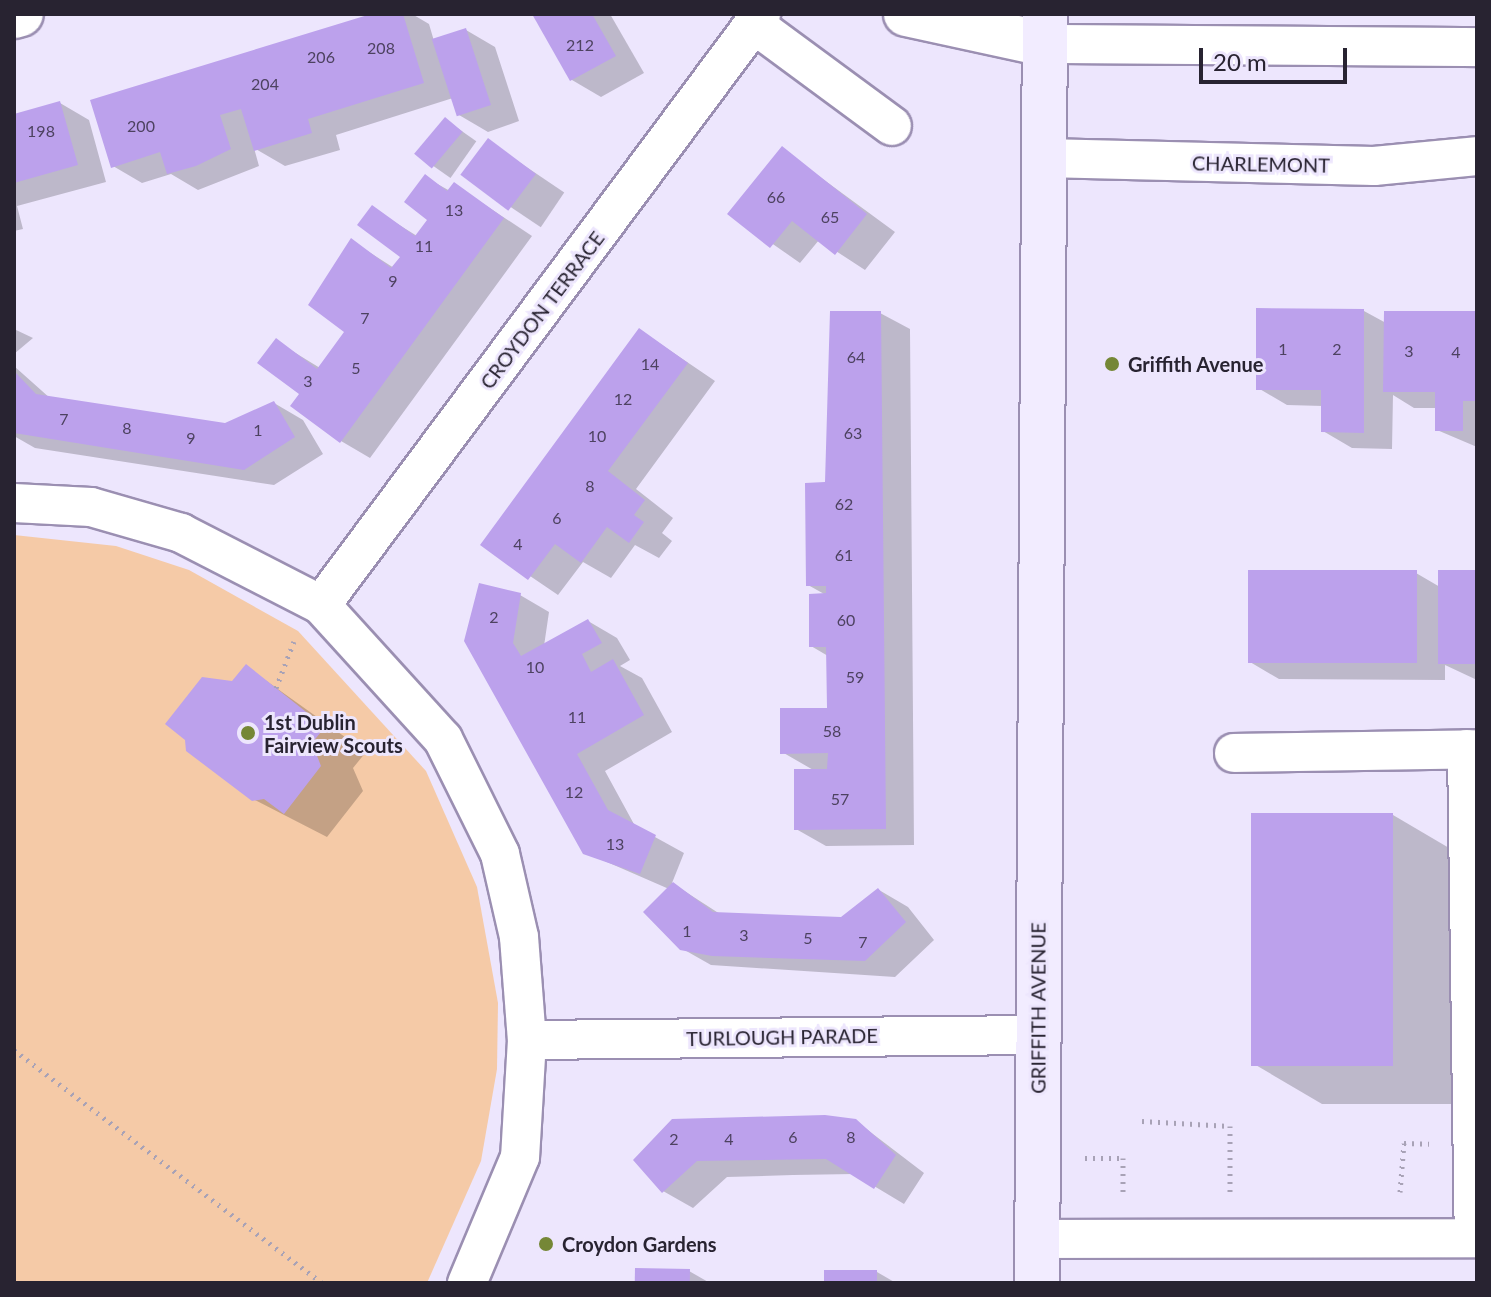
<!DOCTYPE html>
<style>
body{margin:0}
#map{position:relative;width:1491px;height:1297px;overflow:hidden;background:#ede6fd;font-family:Lato,sans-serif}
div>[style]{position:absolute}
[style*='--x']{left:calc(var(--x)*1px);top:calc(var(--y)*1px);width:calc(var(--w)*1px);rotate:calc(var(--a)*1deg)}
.green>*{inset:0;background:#f5caa7}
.shadow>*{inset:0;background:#0003;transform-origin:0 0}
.building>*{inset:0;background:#bca1ec;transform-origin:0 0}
.path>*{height:5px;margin-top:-2.5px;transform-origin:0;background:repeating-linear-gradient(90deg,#a8a2b6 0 2px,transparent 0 8px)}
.roads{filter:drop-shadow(2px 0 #9b8fb2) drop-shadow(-2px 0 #9b8fb2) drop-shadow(0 2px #9b8fb2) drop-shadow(0 -2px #9b8fb2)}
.minor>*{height:38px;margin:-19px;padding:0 19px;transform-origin:19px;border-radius:19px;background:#fff}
.tertiary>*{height:44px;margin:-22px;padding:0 22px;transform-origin:22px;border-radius:22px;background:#fff}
.secondary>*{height:44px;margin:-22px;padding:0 22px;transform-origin:22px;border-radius:22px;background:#f2ecff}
.dots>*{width:22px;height:22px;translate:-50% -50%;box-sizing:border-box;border:4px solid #ede6fd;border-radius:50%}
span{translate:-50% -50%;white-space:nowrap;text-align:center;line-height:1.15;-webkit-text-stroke:6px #ede6fd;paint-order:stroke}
.number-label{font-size:16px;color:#4d4260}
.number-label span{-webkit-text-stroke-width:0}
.street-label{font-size:20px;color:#282331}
.poi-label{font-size:20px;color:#282331;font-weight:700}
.left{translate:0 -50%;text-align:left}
.frame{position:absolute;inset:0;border:16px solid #282331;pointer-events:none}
.scale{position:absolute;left:1199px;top:48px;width:148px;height:36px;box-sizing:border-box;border:4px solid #282331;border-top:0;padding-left:10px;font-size:24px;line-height:28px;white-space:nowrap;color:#282331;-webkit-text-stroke:6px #ede6fd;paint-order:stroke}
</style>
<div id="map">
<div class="green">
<div style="clip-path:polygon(14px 535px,116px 546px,189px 570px,298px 631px,426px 771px,477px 887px,498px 1003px,497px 1069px,481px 1161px,427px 1283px,14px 1283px)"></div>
</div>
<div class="shadow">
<div style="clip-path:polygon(377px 14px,412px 14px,429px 24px,434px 41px,466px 30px,495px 47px,519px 121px,488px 132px,459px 115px,453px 98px,336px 135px,340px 150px,285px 166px,254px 148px,259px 166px,198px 190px,171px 174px,142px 183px,113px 166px)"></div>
<div style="clip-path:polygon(534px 14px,610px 14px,644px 73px,601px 97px,572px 80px)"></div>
<div style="clip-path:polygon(60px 103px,89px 120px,106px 182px,17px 206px,23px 229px,14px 231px,14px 116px)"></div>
<div style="left:446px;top:120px;width:37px;height:45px;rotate:35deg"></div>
<div style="left:488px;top:141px;width:92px;height:42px;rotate:34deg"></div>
<div style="clip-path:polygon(782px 149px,895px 232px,865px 270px,819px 240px,800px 263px,730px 214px)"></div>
<div style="clip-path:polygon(425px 177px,450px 191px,455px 185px,532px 236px,370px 458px,341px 441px,302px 394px,276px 341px,320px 368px,347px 331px,352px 241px,394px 268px,403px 256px,372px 208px,417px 236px,430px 219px)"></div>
<div style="clip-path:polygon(1364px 311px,1386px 323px,1477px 313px,1477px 447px,1437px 430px,1437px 408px,1414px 408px,1393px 395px,1392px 449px,1352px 448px,1323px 431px,1323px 406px,1287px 405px,1258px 388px)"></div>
<div style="clip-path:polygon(880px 313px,910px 329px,914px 845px,826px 846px,796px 829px,815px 771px,782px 752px,829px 710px,828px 656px,811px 646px,826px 595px,808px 585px,827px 484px)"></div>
<div style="clip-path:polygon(14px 329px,33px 338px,14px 354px)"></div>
<div style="clip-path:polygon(640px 330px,715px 381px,636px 489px,673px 518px,662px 533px,672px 541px,659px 558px,635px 545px,611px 578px,583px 562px,558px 595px,483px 544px)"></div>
<div style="clip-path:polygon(14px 366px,51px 399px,226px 425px,274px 403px,303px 420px,323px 454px,274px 485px,35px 448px,14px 436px)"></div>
<div style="clip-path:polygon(1477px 572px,1477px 680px,1445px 665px,1445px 680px,1279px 679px,1250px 662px,1416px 573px,1440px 587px)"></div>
<div style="clip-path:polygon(520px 595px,549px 612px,544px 646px,588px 621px,617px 638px,630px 660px,620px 666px,642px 678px,672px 732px,605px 771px,635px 826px,684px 853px,672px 883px,720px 914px,842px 919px,879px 890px,908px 907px,934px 940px,895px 977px,711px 965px,681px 948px,669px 889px,584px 852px,466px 641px)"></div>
<div style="clip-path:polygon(247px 667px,366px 752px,353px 768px,363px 791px,327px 837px,253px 799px,233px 683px)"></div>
<div style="clip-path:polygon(1393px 815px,1461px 855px,1462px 1104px,1322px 1104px,1254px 1064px)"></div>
<div style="clip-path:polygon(856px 1121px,924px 1173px,904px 1204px,854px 1174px,793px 1175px,727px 1177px,693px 1208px,663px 1191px,636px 1160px)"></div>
<div style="clip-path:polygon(689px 1271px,710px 1283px,637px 1283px)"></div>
<div style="clip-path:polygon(877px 1272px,896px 1283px,827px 1283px)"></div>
</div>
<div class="building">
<div style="clip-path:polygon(371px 14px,403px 14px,424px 83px,308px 119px,312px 133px,254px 151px,241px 109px,220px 115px,231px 149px,196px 166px,167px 174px,160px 152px,111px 168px,90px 100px)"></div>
<div style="clip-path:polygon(532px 14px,592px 14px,616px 56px,570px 81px)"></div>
<div style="left:466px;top:28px;width:81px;height:36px;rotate:72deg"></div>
<div style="clip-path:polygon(60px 101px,78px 165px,14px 183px,14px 114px)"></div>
<div style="left:445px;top:117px;width:23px;height:48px;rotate:40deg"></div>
<div style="left:488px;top:138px;width:60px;height:46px;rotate:37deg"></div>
<div style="clip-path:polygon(782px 146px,867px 214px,835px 255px,792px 221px,770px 248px,727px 214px)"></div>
<div style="clip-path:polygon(425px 174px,447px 191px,454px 182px,504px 218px,340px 443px,290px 406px,299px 394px,257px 363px,276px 338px,317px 369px,344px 332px,308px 305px,351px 238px,391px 268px,400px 257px,357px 225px,372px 205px,415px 236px,427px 220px,404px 202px)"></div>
<div style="clip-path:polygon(1256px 308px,1364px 309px,1364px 433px,1321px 432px,1321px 390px,1256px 390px)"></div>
<div style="clip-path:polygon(830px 311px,881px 311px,886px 829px,794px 830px,794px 769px,827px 769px,828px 753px,780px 754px,780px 708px,827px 708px,826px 647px,809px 647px,809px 594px,826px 593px,826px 586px,806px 586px,805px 483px,825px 482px)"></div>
<div style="clip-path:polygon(1384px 311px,1477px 311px,1477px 401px,1463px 401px,1463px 431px,1435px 431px,1435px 392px,1383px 392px)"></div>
<div style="clip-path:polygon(639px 328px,688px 363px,608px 471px,645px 500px,634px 515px,644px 522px,629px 543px,607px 527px,581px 563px,555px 544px,528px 580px,480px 545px)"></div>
<div style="clip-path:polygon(14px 371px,36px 394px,225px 423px,274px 401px,295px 437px,244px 470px,14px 433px)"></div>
<div style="left:1248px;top:570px;width:169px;height:93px"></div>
<div style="left:1477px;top:570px;width:94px;height:39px;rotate:90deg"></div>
<div style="clip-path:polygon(479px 583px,521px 593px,513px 643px,521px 656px,588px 619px,602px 643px,582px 654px,591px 672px,613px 659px,644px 715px,577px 754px,608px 810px,656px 835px,640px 874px,583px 854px,464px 641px)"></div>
<div style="clip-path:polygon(246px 664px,325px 727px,312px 743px,321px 766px,284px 814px,264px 799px,252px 801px,186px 751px,185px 740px,165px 724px,202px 677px,232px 681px)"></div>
<div style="left:1251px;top:813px;width:142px;height:253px"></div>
<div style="clip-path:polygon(673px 882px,713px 912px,841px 917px,878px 888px,906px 922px,865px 961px,712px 956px,680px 950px,643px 912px)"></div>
<div style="clip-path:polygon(825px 1115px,856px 1119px,896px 1155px,874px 1189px,826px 1159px,762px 1160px,697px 1161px,662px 1193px,633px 1160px,672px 1119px)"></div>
<div style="left:635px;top:1268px;width:55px;height:15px;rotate:1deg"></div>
<div style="left:824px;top:1270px;width:53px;height:13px"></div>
</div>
<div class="path">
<div style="--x:276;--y:688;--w:50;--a:-69"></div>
<div style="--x:14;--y:1050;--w:386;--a:37.1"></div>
<div style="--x:1142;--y:1121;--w:88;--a:3.3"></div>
<div style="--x:1230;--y:1126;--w:71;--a:90"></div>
<div style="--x:1085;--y:1158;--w:38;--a:0"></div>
<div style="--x:1123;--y:1158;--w:36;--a:90"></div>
<div style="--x:1400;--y:1192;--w:49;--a:-85.3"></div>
<div style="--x:1404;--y:1143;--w:25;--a:2"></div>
</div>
<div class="roads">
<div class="minor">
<div style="--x:755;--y:25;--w:170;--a:36.4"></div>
<div style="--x:1045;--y:44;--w:432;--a:0.4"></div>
<div style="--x:1044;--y:158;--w:330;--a:1.4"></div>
<div style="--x:1374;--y:166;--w:103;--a:-5.5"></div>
<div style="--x:14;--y:503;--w:77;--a:3"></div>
<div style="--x:91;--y:507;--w:94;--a:16.1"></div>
<div style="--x:181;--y:533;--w:157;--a:27.2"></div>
<div style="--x:321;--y:605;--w:181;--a:47.7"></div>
<div style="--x:443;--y:739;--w:128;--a:63.6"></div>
<div style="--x:500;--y:854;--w:85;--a:77.1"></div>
<div style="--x:519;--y:937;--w:103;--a:85.6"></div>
<div style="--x:527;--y:1040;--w:117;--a:93.4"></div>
<div style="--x:520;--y:1157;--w:137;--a:112.8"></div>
<div style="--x:321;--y:605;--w:737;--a:-53.33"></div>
<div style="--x:1467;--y:749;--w:489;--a:89.2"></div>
<div style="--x:1234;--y:753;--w:243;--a:-0.9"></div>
<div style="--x:527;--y:1040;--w:511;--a:-0.56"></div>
<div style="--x:1037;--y:1239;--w:440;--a:-0.1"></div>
</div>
<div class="tertiary">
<div style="--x:906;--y:14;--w:142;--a:12.2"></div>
<div style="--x:14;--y:16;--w:7;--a:-16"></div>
</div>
<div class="secondary">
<div style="--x:1037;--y:1283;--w:1269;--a:-89.64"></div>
</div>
</div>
<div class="dots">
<div style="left:1112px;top:364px;background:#758736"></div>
<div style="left:248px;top:733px;background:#758736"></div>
<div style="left:546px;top:1244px;background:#758736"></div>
</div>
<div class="number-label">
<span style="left:580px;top:45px">212</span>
<span style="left:381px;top:48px">208</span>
<span style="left:321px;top:57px">206</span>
<span style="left:265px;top:84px">204</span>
<span style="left:141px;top:126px">200</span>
<span style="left:41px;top:131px">198</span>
<span style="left:776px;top:197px">66</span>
<span style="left:454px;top:210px">13</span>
<span style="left:830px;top:217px">65</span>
<span style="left:424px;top:246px">11</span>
<span style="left:393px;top:281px">9</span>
<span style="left:365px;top:318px">7</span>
<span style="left:1283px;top:349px">1</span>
<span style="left:1337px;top:349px">2</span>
<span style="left:1409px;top:351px">3</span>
<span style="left:1456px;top:352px">4</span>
<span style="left:856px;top:357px">64</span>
<span style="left:650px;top:364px">14</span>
<span style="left:356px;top:368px">5</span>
<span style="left:308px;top:381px">3</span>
<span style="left:623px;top:399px">12</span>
<span style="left:64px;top:419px">7</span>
<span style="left:127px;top:428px">8</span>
<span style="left:258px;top:430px">1</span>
<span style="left:853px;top:433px">63</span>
<span style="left:597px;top:436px">10</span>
<span style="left:191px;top:438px">9</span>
<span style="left:590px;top:486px">8</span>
<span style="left:844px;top:504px">62</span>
<span style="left:557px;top:518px">6</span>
<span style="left:518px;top:544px">4</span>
<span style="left:844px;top:555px">61</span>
<span style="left:494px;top:617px">2</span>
<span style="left:846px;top:620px">60</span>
<span style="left:535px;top:667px">10</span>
<span style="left:855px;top:677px">59</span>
<span style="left:577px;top:717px">11</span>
<span style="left:832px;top:731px">58</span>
<span style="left:574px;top:792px">12</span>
<span style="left:840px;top:799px">57</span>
<span style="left:615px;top:844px">13</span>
<span style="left:687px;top:931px">1</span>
<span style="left:744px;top:935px">3</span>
<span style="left:808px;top:938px">5</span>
<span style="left:863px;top:942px">7</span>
<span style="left:793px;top:1137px">6</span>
<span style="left:851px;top:1137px">8</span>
<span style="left:674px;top:1139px">2</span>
<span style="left:729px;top:1139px">4</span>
</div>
<div class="street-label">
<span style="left:1261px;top:164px;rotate:1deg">CHARLEMONT</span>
<span style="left:542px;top:310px;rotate:-53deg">CROYDON TERRACE</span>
<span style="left:1038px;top:1008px;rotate:-90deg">GRIFFITH AVENUE</span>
<span style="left:782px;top:1037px;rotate:-1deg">TURLOUGH PARADE</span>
</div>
<div class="poi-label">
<span class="left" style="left:1128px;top:364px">Griffith Avenue</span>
<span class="left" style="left:264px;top:734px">1st Dublin<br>Fairview Scouts</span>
<span class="left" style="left:562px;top:1244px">Croydon Gardens</span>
</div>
<div class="frame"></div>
<div class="scale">20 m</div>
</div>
